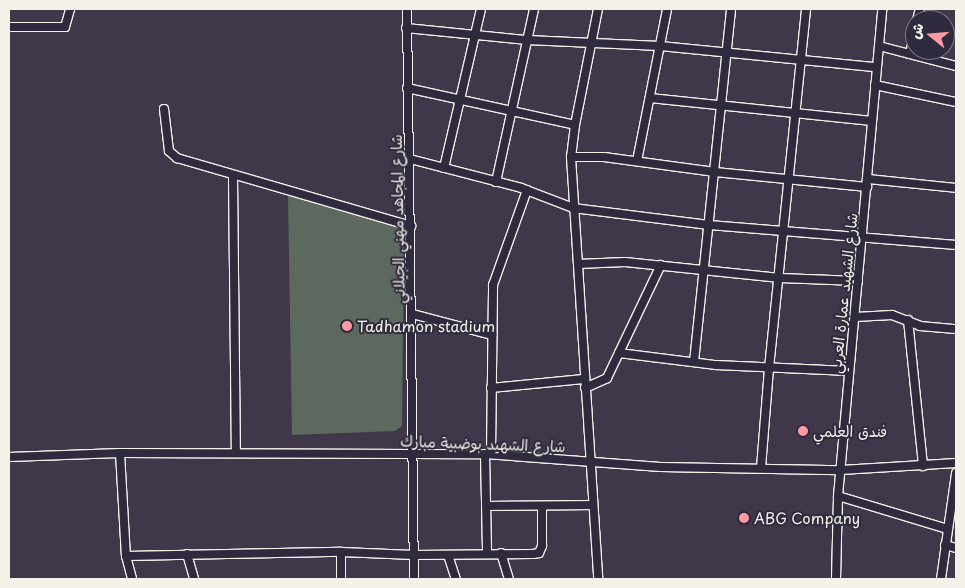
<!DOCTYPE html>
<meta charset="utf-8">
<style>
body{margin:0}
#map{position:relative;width:965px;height:588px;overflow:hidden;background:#40374b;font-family:"Playpen Sans","Playpen Sans Arabic",sans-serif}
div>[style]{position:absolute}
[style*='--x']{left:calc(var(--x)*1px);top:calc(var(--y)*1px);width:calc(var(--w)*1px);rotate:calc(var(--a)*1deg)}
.green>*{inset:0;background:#5d695e}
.roads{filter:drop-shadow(1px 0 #f4f1e8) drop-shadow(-1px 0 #f4f1e8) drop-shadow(0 1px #f4f1e8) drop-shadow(0 -1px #f4f1e8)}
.minor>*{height:8px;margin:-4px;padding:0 4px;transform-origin:4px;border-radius:4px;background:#2f2a3d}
.dots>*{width:14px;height:14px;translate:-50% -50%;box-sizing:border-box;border:2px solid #2f2a3d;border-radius:50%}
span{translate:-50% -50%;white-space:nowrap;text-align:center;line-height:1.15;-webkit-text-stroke:4px #2f2a3d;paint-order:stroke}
.street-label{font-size:15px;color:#f4f1e8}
.poi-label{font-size:15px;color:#f4f1e8}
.left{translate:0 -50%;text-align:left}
.frame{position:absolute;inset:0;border:10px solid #f4f1e8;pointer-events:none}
.north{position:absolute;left:905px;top:10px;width:50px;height:50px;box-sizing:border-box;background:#2f2a3d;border:1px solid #7e7a81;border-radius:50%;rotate:287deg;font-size:14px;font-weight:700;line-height:20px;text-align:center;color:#f4f1e8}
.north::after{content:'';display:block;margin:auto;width:18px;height:22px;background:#ff9aa2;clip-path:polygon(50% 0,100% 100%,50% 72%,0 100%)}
</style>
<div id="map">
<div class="green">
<div style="clip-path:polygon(288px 195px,404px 227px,402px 426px,395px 431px,292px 435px)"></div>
</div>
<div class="roads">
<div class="minor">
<div style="--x:407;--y:9;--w:570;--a:89.3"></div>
<div style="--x:598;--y:9;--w:118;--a:101.2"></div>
<div style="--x:575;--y:125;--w:32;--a:97"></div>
<div style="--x:571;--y:157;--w:33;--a:0"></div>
<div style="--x:604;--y:157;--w:112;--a:7.7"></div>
<div style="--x:715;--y:172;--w:153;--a:5.6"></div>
<div style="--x:917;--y:20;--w:11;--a:-75"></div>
<div style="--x:9;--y:27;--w:56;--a:0"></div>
<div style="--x:65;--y:27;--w:19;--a:-74"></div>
<div style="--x:406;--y:28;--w:122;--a:5.7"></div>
<div style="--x:527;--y:40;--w:133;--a:2.6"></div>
<div style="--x:660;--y:46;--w:217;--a:5.6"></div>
<div style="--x:879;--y:46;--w:80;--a:14.6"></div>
<div style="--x:910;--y:54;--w:24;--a:-78"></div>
<div style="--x:875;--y:85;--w:83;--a:11.9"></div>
<div style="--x:407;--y:88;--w:172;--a:12.4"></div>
<div style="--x:650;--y:98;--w:223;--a:5.9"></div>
<div style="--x:164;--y:109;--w:42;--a:83.2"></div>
<div style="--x:169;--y:151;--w:11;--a:41"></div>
<div style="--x:177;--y:158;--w:244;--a:16.2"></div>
<div style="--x:571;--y:157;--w:423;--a:86.3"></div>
<div style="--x:410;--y:159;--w:115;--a:14.6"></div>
<div style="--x:521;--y:188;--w:56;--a:21"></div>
<div style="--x:573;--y:208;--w:137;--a:7.1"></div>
<div style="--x:709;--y:225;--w:248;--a:4.6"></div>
<div style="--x:637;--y:161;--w:155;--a:-78.8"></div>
<div style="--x:444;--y:168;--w:163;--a:-76.9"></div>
<div style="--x:233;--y:176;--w:276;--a:89.4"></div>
<div style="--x:868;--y:179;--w:88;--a:5.8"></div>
<div style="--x:496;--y:182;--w:177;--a:-77.6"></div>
<div style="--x:578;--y:264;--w:47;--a:-2.4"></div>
<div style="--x:625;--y:262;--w:156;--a:5.9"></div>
<div style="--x:780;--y:278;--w:78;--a:2.2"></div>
<div style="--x:412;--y:314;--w:83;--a:14.7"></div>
<div style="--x:855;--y:317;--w:37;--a:-3"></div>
<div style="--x:892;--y:315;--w:30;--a:21"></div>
<div style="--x:920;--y:326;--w:36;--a:5"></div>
<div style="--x:908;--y:320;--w:147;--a:84.1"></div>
<div style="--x:619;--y:353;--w:98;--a:7.1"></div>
<div style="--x:716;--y:365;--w:133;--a:2.6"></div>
<div style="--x:694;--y:362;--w:355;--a:-84"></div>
<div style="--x:491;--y:388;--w:93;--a:-5.5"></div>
<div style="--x:585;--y:388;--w:24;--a:-24"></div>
<div style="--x:607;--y:378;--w:125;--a:-64.5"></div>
<div style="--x:120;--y:453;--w:103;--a:86.7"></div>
<div style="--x:126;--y:556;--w:24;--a:75"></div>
<div style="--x:485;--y:454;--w:99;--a:88.8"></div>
<div style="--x:491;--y:454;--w:169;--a:-89.3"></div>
<div style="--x:493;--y:285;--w:101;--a:-70.3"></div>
<div style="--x:9;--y:457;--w:111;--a:-2.1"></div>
<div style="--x:120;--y:453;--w:365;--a:0.2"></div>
<div style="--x:485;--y:454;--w:176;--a:4.2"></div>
<div style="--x:661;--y:467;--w:180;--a:1"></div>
<div style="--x:841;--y:470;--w:115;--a:-3.5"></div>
<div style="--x:761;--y:468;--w:100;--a:-85.4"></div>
<div style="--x:769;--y:368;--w:361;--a:-84.1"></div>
<div style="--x:838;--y:496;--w:114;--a:16.8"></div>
<div style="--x:486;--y:506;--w:107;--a:-0.5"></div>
<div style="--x:945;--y:545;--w:11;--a:15"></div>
<div style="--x:341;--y:552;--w:27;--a:90"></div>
<div style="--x:501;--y:553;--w:27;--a:73"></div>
<div style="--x:187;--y:554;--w:26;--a:74"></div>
<div style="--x:448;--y:555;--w:25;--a:72"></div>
<div style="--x:126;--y:556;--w:215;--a:-1.1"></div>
<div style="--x:341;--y:552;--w:73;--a:2.4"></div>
<div style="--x:414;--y:555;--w:119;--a:-0.5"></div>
<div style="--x:533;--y:554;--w:6;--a:-9"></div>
<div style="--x:539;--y:553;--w:8;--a:-67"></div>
<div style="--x:542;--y:546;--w:40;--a:-90"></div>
<div style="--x:836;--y:579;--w:83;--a:-88.6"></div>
<div style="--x:838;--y:496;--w:489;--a:-84.8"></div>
<div style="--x:941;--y:579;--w:107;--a:-81.9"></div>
</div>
</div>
<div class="dots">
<div style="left:347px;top:326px;background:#ff9aa2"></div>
<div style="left:803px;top:431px;background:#ff9aa2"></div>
<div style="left:744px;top:518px;background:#ff9aa2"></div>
</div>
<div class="street-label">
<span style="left:397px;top:219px;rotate:-91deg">شارع المجاهد مهني الجيلاني</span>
<span style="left:843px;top:293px;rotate:-84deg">شارع الشهيد عمارة العربي</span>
<span style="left:483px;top:443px;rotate:2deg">شارع الشهيد بوضبية مبارك</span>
</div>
<div class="poi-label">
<span class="left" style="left:357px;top:326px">Tadhamon stadium</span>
<span class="left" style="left:813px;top:431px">فندق العلمي</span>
<span class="left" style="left:754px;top:518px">ABG Company</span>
</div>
<div class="frame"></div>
<div class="north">ش</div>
</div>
